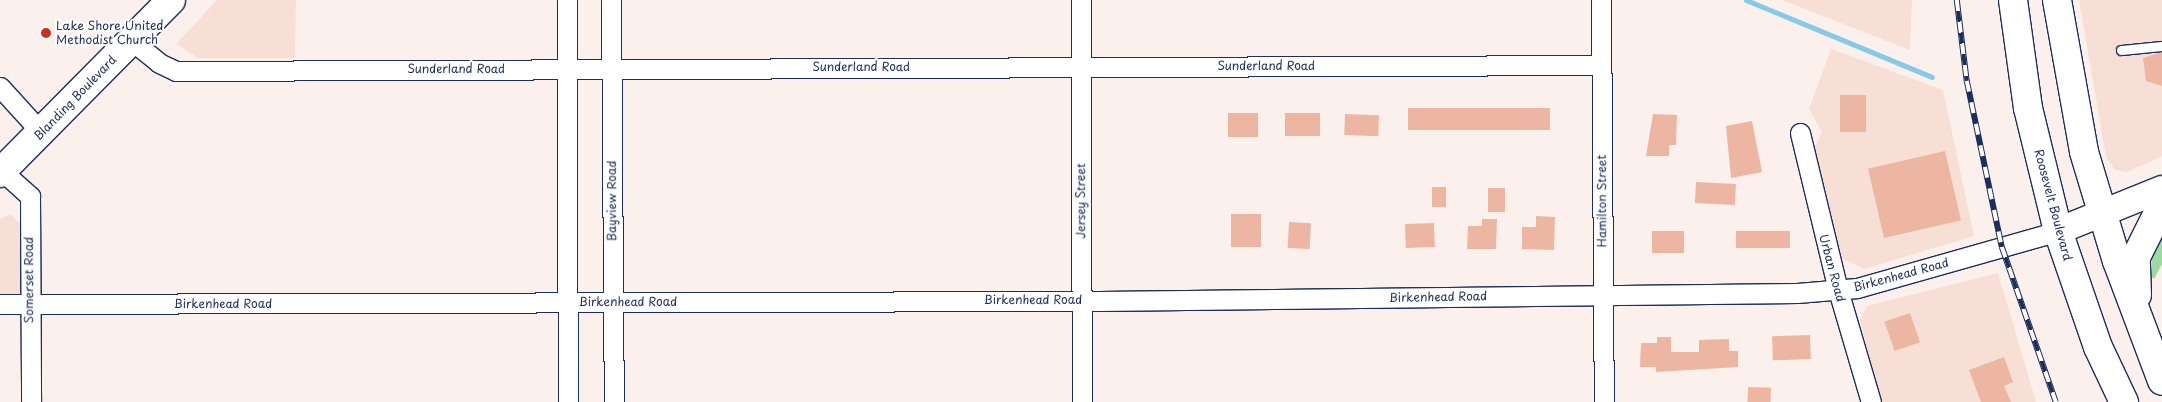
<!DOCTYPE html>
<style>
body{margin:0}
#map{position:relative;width:2162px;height:402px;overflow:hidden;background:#fbf0ec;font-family:"Playpen Sans",sans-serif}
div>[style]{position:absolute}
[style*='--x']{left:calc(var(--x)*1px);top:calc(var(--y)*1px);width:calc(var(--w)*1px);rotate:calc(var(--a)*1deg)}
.built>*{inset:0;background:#f7dfd6}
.green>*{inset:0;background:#9ddaa2}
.stream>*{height:5px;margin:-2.5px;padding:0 2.5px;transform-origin:2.5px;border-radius:2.5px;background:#86cae8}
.building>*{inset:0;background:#edb6a2;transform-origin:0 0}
.roads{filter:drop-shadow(1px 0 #1b2f5e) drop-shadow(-1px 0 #1b2f5e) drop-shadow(0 1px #1b2f5e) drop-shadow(0 -1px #1b2f5e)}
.lane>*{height:9px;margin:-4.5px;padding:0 4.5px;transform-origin:4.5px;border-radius:4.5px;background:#fff}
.street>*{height:19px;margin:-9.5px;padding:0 9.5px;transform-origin:9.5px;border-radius:9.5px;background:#fff}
.secondary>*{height:26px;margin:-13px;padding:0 13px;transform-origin:13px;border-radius:13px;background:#fff}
.primary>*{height:28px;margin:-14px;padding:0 14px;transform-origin:14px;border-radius:14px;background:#fff}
.highway>*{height:28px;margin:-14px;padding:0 14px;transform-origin:14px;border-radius:14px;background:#fff}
.rail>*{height:5.5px;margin-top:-2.75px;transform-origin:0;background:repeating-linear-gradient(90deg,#fff 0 11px,#1b2f5e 0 22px);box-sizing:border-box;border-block:1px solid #1b2f5e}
.dots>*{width:14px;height:14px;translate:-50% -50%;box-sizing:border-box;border:2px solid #fff;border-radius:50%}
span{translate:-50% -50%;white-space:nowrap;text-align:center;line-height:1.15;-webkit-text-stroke:4px #fff;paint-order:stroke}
.poi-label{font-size:12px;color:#1b2f5e}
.left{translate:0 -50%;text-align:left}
.street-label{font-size:12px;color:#1b2f5e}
</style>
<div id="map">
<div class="built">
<div style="clip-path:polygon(217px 0,296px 0,295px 58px,198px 58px,176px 44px)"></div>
<div style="clip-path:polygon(1782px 0,1912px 0,1910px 50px)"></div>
<div style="clip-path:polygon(2079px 0,2162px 0,2162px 156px,2127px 172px,2115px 170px,2106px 157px)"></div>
<div style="clip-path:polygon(1831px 49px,1943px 90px,1974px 236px,1864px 269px,1841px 258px,1811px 155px,1822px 132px,1809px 109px)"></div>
<div style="clip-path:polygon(10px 214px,23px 226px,24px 288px,14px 298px,0 298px,0 219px)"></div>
<div style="clip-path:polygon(1998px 273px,2036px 402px,1881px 402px,1860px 320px,1867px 306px)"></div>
</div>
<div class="green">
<div style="clip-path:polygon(2162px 232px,2162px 264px,2154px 279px,2150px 276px,2152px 257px)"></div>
</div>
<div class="stream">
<div style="--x:1746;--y:0;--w:201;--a:22.5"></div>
</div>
<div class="building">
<div style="clip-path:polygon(2162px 52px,2162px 86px,2146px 81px,2143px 58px)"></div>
<div style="left:1866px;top:95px;width:37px;height:26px;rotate:90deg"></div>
<div style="left:1550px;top:108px;width:22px;height:142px;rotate:90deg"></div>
<div style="left:1228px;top:113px;width:30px;height:24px"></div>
<div style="left:1320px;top:113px;width:23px;height:35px;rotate:90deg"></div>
<div style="left:1345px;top:114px;width:34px;height:21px;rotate:2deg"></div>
<div style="clip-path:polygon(1653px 114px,1677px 115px,1676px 145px,1669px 145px,1669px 156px,1646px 156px)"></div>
<div style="clip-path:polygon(1752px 121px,1762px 172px,1731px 178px,1726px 126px)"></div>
<div style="left:1945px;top:151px;width:71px;height:79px;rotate:77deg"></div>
<div style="left:1696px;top:182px;width:40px;height:21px;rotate:3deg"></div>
<div style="left:1432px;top:187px;width:14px;height:20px"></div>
<div style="left:1488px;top:188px;width:17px;height:24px"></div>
<div style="left:1231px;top:214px;width:30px;height:33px"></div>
<div style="clip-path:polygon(1536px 216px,1555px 217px,1554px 250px,1522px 249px,1522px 227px,1536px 227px)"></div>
<div style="clip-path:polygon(1482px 219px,1497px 219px,1496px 249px,1467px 249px,1468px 226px,1482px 226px)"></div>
<div style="left:1289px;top:222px;width:22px;height:26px;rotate:3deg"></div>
<div style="left:1434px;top:223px;width:24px;height:29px;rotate:88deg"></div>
<div style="left:1684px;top:231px;width:22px;height:32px;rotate:90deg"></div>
<div style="left:1736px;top:231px;width:54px;height:17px"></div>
<div style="left:1910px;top:313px;width:31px;height:27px;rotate:71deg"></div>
<div style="left:1810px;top:335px;width:24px;height:38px;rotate:88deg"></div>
<div style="clip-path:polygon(1657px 337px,1671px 337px,1671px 352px,1699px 352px,1699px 340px,1729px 339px,1729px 351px,1738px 351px,1738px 367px,1656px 372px,1656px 367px,1640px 367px,1641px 343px,1657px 343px)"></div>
<div style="clip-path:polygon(2004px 357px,2013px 382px,2004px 386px,2011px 402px,1981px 402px,1969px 370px)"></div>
<div style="left:1748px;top:387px;width:23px;height:15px;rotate:2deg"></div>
</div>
<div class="roads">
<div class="lane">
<div style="--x:2121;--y:50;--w:41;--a:-5.6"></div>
</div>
<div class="street">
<div style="--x:567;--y:0;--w:402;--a:89.9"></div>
<div style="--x:611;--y:0;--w:402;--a:89.6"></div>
<div style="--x:1081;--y:0;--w:402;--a:89.9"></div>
<div style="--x:1601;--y:0;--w:402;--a:89.6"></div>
<div style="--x:131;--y:40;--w:36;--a:39"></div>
<div style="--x:159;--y:63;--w:19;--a:25"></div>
<div style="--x:176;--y:71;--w:1425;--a:-0.24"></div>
<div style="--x:0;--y:87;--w:61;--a:47.7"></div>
<div style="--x:1800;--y:133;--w:162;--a:76.4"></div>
<div style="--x:1838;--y:290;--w:117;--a:73.6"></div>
<div style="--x:2;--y:171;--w:38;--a:42"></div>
<div style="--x:30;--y:196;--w:206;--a:89.7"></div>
<div style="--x:0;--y:304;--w:1099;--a:-0.16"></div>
<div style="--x:1099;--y:301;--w:698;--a:-0.66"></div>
<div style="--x:1797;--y:293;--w:60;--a:-4.8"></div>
<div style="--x:1857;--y:288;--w:209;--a:-15.8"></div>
</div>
<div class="secondary">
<div style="--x:2058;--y:231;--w:112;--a:-22"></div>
</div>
<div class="primary">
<div style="--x:0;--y:173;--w:243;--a:-45.3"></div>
</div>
<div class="highway">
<div style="--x:2013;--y:0;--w:109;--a:82.1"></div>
<div style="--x:2028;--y:108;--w:127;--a:76.3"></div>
<div style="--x:2058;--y:231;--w:123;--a:71"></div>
<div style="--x:2098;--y:347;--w:61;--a:64.7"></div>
<div style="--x:2057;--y:0;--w:154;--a:79.9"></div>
<div style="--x:2084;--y:152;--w:114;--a:73.2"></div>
<div style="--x:2117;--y:261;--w:128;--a:69.4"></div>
<div style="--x:2137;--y:295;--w:38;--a:-92"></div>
<div style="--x:2136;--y:257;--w:58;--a:-63.4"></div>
</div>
</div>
<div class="rail">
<div style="--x:1957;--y:0;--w:82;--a:83"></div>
<div style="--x:1967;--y:81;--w:170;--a:78.1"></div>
<div style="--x:2002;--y:247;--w:164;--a:70.8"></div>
</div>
<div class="dots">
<div style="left:46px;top:33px;background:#c8321e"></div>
</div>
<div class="poi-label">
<span class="left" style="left:56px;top:33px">Lake Shore United<br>Methodist Church</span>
</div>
<div class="street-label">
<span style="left:1266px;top:66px">Sunderland Road</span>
<span style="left:861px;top:67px">Sunderland Road</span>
<span style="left:456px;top:69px">Sunderland Road</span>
<span style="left:75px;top:98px;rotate:-46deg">Blanding Boulevard</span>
<span style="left:612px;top:201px;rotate:-90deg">Bayview Road</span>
<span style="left:1081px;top:201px;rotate:-90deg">Jersey Street</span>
<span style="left:1602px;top:201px;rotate:-90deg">Hamilton Street</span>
<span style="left:2053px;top:205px;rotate:75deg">Roosevelt Boulevard</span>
<span style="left:1832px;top:268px;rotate:75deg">Urban Road</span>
<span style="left:1901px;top:275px;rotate:-15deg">Birkenhead Road</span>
<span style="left:29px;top:280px;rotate:-90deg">Somerset Road</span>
<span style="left:1438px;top:297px;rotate:-1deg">Birkenhead Road</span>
<span style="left:1033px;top:300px">Birkenhead Road</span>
<span style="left:628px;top:302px">Birkenhead Road</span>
<span style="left:223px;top:304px">Birkenhead Road</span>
</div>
</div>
